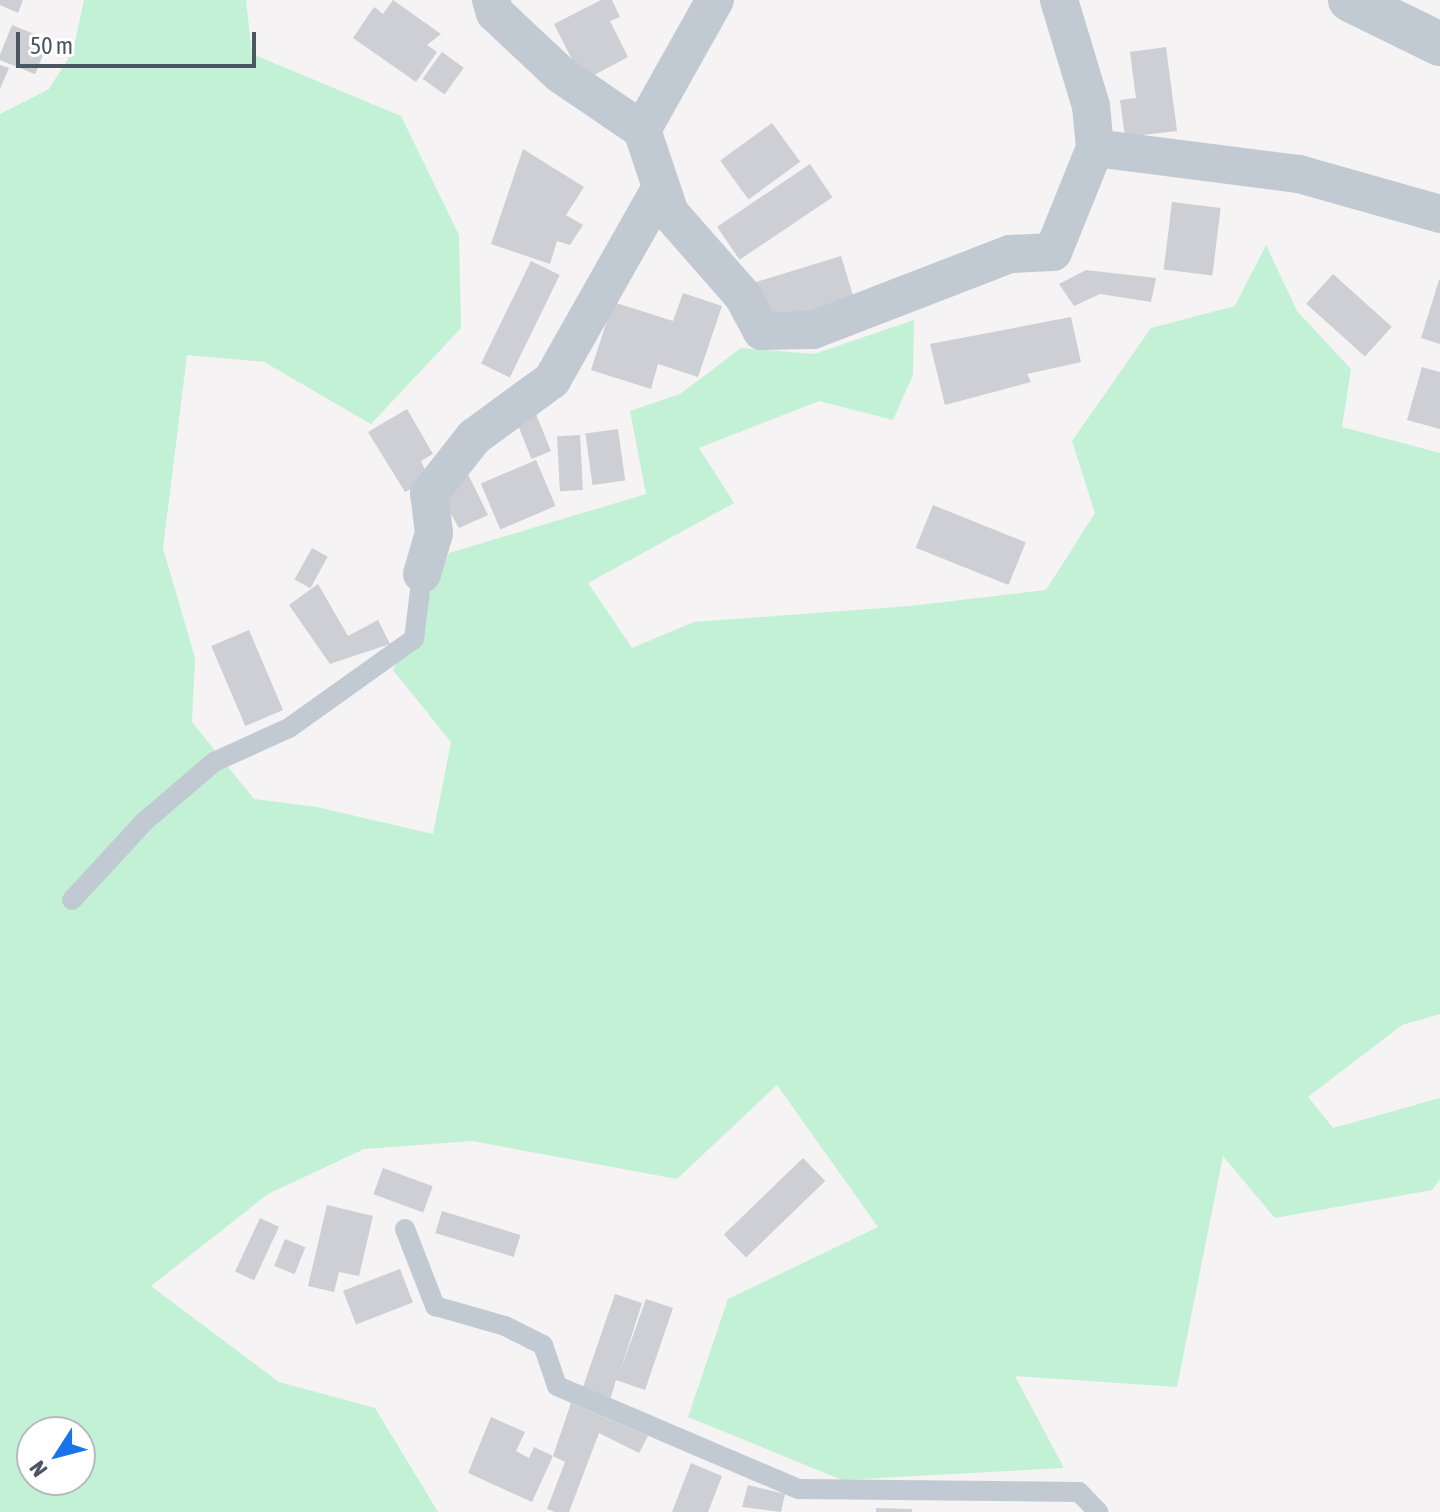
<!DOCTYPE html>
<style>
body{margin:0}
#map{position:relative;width:1440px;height:1512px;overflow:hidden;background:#f5f3f3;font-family:"Asap Condensed",sans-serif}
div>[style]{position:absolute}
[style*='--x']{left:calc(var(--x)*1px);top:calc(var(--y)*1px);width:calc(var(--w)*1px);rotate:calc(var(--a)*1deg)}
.green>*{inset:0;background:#c3f1d5}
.building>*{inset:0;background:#cdcfd5;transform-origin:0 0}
.service>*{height:20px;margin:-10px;padding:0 10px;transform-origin:10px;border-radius:10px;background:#c1cad2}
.minor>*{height:38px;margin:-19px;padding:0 19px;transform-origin:19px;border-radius:19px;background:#c1cad2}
.tertiary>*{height:44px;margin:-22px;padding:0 22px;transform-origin:22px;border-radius:22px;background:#c1cad2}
span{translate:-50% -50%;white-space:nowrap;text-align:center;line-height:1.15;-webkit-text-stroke:8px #fff;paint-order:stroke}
.north{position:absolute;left:16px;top:1416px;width:80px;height:80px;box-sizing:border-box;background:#fff;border:2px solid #b7bbc0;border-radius:50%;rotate:234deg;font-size:22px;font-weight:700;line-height:32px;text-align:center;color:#4a5661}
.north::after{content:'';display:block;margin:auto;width:28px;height:36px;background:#1a73e8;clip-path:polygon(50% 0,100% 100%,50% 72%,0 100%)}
.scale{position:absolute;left:16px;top:32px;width:240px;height:36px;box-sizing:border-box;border:4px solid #4a5661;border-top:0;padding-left:10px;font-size:24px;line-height:28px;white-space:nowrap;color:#4a5661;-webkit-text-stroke:6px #fff;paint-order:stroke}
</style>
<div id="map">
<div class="green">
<div style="clip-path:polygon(evenodd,84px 0,246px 0,252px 54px,401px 116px,459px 235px,461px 328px,371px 424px,264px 362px,187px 355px,163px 548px,195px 658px,192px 722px,254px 799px,317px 807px,433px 834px,451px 742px,393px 670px,449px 553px,646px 494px,630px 411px,680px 394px,741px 348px,814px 354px,914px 320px,913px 375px,893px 420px,819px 401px,699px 448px,734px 503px,588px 583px,632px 648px,694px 622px,910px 606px,1046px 590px,1095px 513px,1072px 441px,1151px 328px,1235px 306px,1266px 245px,1297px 311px,1351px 369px,1342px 427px,1440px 453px,1440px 1014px,1402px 1025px,1308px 1097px,1333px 1128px,1440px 1098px,1440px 1179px,1432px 1190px,1275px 1218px,1223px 1156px,1177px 1387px,1015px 1376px,1064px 1468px,842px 1480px,688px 1417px,728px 1299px,878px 1227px,777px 1085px,677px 1179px,472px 1141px,364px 1149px,268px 1194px,151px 1286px,279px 1382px,375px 1408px,438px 1512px,0 1512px,0 114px,49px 89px,73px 51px,84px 0,32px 1432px,80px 1432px,80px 1480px,32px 1480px,32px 1432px)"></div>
</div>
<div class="building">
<div style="clip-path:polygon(0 0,23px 0,18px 13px,0 5px)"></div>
<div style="clip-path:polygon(393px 0,441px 34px,427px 45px,437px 52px,416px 82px,353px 38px,374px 7px,383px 14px)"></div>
<div style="clip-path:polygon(601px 0,612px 0,620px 17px,610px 21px,628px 57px,583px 81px,554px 24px)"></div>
<div style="left:12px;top:25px;width:40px;height:37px;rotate:22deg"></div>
<div style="clip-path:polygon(1166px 47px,1177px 131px,1125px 137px,1120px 100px,1136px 98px,1130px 52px)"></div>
<div style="left:442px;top:52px;width:27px;height:33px;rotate:36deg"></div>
<div style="clip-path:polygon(0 65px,9px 68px,0 89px)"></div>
<div style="left:772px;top:123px;width:48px;height:64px;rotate:54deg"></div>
<div style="clip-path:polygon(523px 149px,584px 187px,566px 215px,583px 225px,570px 245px,557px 241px,550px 264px,491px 244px)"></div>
<div style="left:810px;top:164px;width:40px;height:112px;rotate:56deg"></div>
<div style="left:1172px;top:202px;width:49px;height:68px;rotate:7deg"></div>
<div style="left:841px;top:256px;width:45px;height:93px;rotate:73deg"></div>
<div style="left:531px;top:261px;width:32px;height:114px;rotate:26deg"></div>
<div style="clip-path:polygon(1086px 270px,1156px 278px,1151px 302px,1100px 294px,1074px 306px,1059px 284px)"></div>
<div style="left:1333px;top:274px;width:79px;height:40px;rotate:42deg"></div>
<div style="clip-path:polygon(1439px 280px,1440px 280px,1440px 344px,1421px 338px)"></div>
<div style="clip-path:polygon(683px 293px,722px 306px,698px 377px,658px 364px,651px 389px,591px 370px,613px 302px,673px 321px)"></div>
<div style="clip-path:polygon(1071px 317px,1081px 362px,1027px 374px,1031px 382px,945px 405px,930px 344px)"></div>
<div style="clip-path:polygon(1422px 367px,1440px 372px,1440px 429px,1407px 420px)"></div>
<div style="clip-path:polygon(407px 409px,433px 454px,421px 461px,430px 480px,405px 492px,368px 432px)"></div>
<div style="left:536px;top:414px;width:40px;height:21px;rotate:68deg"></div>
<div style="left:618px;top:429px;width:52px;height:33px;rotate:82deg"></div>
<div style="left:580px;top:435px;width:55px;height:23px;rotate:87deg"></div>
<div style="left:536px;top:460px;width:50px;height:60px;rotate:67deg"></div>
<div style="clip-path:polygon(464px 466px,488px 515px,459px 528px,441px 497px)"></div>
<div style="left:933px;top:505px;width:100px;height:46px;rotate:22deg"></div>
<div style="left:312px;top:548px;width:18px;height:36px;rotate:29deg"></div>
<div style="clip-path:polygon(318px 584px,348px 636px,378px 620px,390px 644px,330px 664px,289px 605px)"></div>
<div style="left:249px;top:630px;width:87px;height:41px;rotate:67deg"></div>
<div style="left:803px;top:1158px;width:32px;height:110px;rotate:46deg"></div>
<div style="left:383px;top:1168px;width:53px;height:28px;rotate:20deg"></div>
<div style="clip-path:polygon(327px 1205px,373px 1216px,359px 1276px,339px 1272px,334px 1292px,308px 1286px)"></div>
<div style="left:442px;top:1211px;width:82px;height:23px;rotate:17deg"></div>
<div style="left:260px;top:1218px;width:21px;height:59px;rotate:25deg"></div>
<div style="left:285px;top:1239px;width:22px;height:29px;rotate:22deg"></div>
<div style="left:400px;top:1269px;width:36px;height:61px;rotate:69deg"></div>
<div style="clip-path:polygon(615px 1294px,642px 1303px,620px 1372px,646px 1299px,673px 1308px,645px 1390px,616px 1380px,610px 1400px,582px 1390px)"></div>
<div style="clip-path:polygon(571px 1403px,648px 1436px,639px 1453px,599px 1433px,569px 1512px,555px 1512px,547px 1509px,565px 1462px,553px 1456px)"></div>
<div style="clip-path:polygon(491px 1417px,525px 1432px,516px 1451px,529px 1458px,534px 1447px,553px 1456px,532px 1502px,468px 1473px)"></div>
<div style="clip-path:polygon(691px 1463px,722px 1476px,708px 1512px,672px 1512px)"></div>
<div style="clip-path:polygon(748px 1485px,785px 1494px,781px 1512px,742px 1507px)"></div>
<div style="clip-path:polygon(876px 1508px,912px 1509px,912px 1512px,876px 1512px)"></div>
</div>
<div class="service">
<div style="--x:72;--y:900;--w:108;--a:-47.3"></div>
<div style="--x:145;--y:821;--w:91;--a:-40.5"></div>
<div style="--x:214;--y:762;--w:82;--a:-24.4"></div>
<div style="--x:289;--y:728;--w:153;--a:-35.5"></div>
<div style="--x:414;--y:639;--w:65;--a:-83"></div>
<div style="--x:405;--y:1229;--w:83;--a:68.7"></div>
<div style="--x:435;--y:1306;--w:73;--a:15.9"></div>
<div style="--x:505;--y:1326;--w:42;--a:26.6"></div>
<div style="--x:543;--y:1345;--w:43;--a:71.1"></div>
<div style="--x:557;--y:1386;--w:263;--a:23.1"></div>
<div style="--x:799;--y:1489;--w:280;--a:0.6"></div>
<div style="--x:1079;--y:1492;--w:28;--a:46"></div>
</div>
<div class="minor">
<div style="--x:491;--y:0;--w:14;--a:73"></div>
<div style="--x:495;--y:13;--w:89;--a:43.2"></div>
<div style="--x:560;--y:74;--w:99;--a:34.3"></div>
<div style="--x:642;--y:130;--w:88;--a:71.4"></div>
<div style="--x:670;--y:213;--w:111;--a:48.7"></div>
<div style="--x:743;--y:296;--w:40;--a:62"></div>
<div style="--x:762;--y:331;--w:51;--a:-1.1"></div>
<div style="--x:813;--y:330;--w:211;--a:-21.1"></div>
<div style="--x:1010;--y:254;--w:43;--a:-2.7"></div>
<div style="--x:1053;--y:252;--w:112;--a:-68"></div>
<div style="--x:1095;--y:148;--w:42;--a:-95.4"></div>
<div style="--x:1091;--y:106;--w:111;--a:-106.8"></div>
<div style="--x:642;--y:130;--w:149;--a:-60.7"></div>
<div style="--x:1095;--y:148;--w:206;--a:7.3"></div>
<div style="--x:1299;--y:174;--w:147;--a:15.8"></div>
<div style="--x:422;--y:574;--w:43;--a:-73.7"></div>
<div style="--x:434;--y:533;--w:39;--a:-97"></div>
<div style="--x:429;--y:494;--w:73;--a:-51.7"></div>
<div style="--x:474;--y:437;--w:97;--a:-36.2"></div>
<div style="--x:552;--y:380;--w:219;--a:-60.5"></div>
</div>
<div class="tertiary">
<div style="--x:1350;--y:0;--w:100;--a:26.1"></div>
</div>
<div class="north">N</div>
<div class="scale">50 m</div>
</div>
